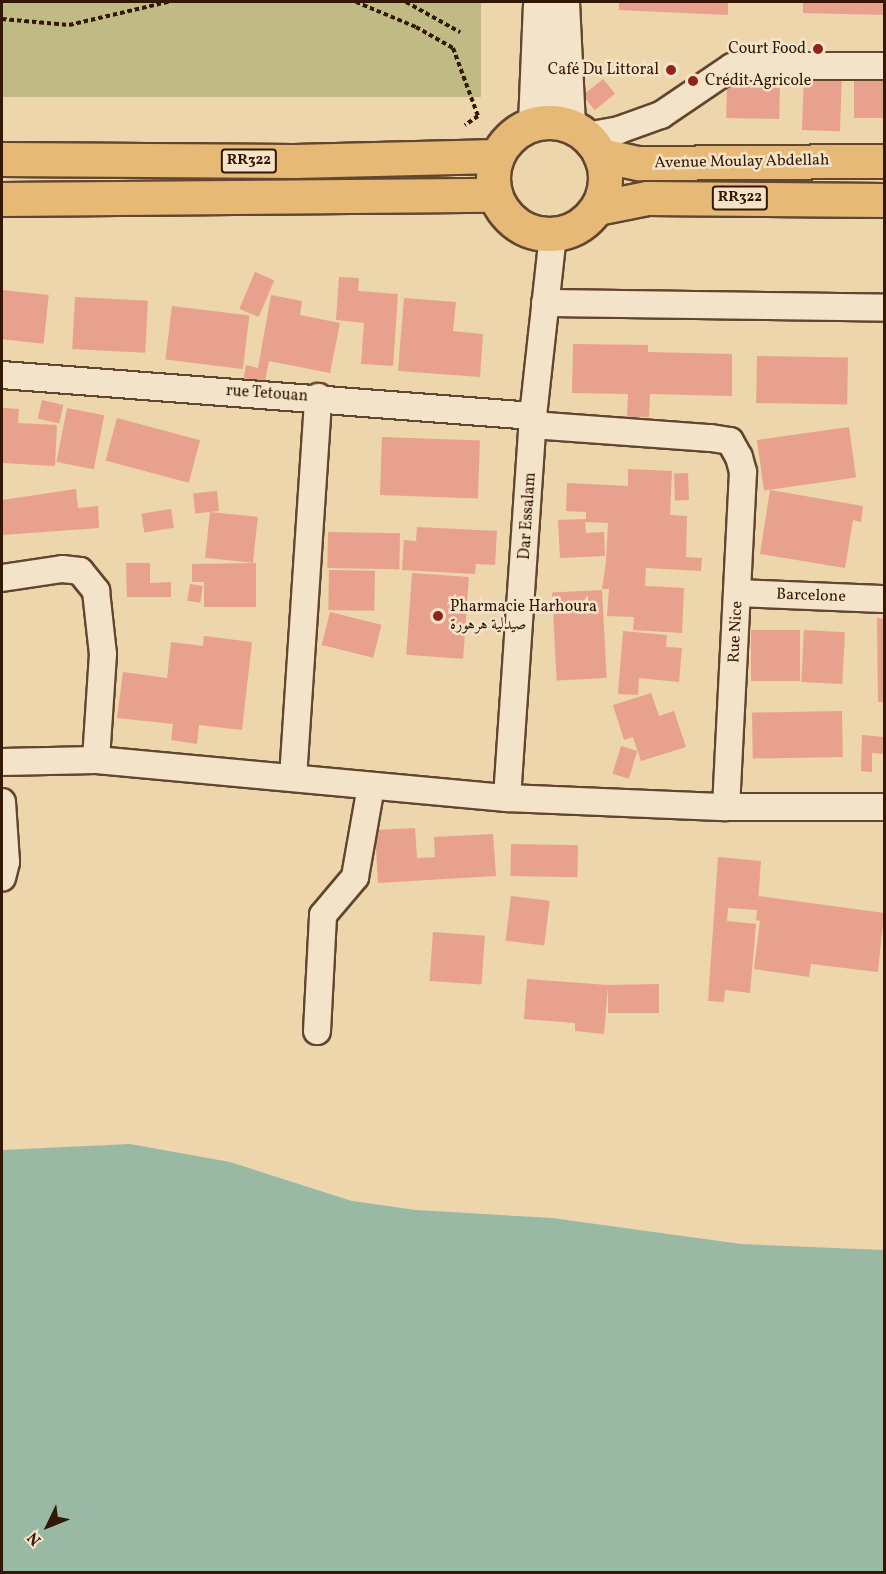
<!DOCTYPE html>
<meta charset="utf-8">
<style>
body{margin:0}
#map{position:relative;width:886px;height:1574px;overflow:hidden;background:#edd5ac;font-family:Vollkorn,Amiri,serif}
div>[style]{position:absolute}
[style*='--x']{left:calc(var(--x)*1px);top:calc(var(--y)*1px);width:calc(var(--w)*1px);rotate:calc(var(--a)*1deg)}
.green>*{inset:0;background:#c0bb84;transform-origin:0 0}
.water>*{inset:0;background:#9ab9a5}
.building>*{inset:0;background:#e7a18d;transform-origin:0 0}
.path>*{height:4px;margin-top:-2px;transform-origin:0;background:repeating-linear-gradient(90deg,#341705 0 4.5px,transparent 0 7.5px)}
.roads{filter:drop-shadow(2px 0 #62462f) drop-shadow(-2px 0 #62462f) drop-shadow(0 2px #62462f) drop-shadow(0 -2px #62462f)}
.minor>*{height:26px;margin:-13px;padding:0 13px;transform-origin:13px;border-radius:13px;background:#f3e4c9}
.tertiary>*{height:33px;margin:-16.5px;padding:0 16.5px;transform-origin:16.5px;border-radius:16.5px;background:#f3e4c9}
.primary>*{height:33px;margin:-16.5px;padding:0 16.5px;transform-origin:16.5px;border-radius:16.5px;background:#e6ba76}
.primary>.ring{margin:-16.5px;padding:0;box-sizing:content-box;background:none;border:33px solid #e6ba76;border-radius:50%}
.dots>*{width:16px;height:16px;translate:-50% -50%;box-sizing:border-box;border:3px solid #f3e4c9;border-radius:50%}
span{translate:-50% -50%;white-space:nowrap;text-align:center;line-height:1.15;-webkit-text-stroke:5px #f3e4c9;paint-order:stroke}
.shield-label span{padding:2px 4px;background:#f3e4c9;border:2px solid;border-radius:4px;-webkit-text-stroke-width:0}
.shield-label{font-size:15px;color:#341705;font-weight:700}
.poi-label{font-size:16px;color:#341705}
.right{translate:-100% -50%;text-align:right}
.left{translate:0 -50%;text-align:left}
.street-label{font-size:16px;color:#341705}
.frame{position:absolute;inset:0;border:3px solid #341705;pointer-events:none}
.north{position:absolute;left:18px;top:1496px;width:60px;height:60px;-webkit-text-stroke:4px #f3e4c9;paint-order:stroke;rotate:227deg;font-size:16px;font-weight:700;line-height:24px;text-align:center;color:#341705}
.north::after{content:'';display:block;margin:auto;width:21px;height:27px;background:#341705;clip-path:polygon(50% 0,100% 100%,50% 72%,0 100%)}
</style>
<div id="map">
<div class="green">
<div style="left:2px;top:2px;width:479px;height:95px"></div>
</div>
<div class="water">
<div style="clip-path:polygon(130px 1144px,230px 1162px,352px 1201px,416px 1210px,552px 1218px,741px 1244px,884px 1250px,884px 1572px,2px 1572px,2px 1150px)"></div>
</div>
<div class="building">
<div style="clip-path:polygon(619px 2px,728px 2px,728px 15px,619px 10px)"></div>
<div style="clip-path:polygon(803px 2px,884px 2px,884px 15px,803px 13px)"></div>
<div style="left:804px;top:73px;width:38px;height:57px;rotate:2deg"></div>
<div style="left:854px;top:74px;width:30px;height:44px"></div>
<div style="left:727px;top:77px;width:53px;height:41px;rotate:1deg"></div>
<div style="left:603px;top:79px;width:19px;height:26px;rotate:51deg"></div>
<div style="left:255px;top:272px;width:21px;height:40px;rotate:23deg"></div>
<div style="clip-path:polygon(339px 277px,359px 278px,358px 291px,398px 294px,393px 366px,361px 364px,364px 323px,336px 320px)"></div>
<div style="left:2px;top:290px;width:47px;height:49px;rotate:6deg"></div>
<div style="clip-path:polygon(271px 295px,302px 301px,300px 315px,340px 323px,330px 373px,269px 361px,264px 386px,243px 382px,246px 365px,258px 368px)"></div>
<div style="left:75px;top:297px;width:73px;height:52px;rotate:3deg"></div>
<div style="clip-path:polygon(404px 298px,456px 302px,453px 331px,483px 334px,480px 377px,398px 371px)"></div>
<div style="left:172px;top:306px;width:78px;height:54px;rotate:7deg"></div>
<div style="clip-path:polygon(573px 344px,648px 345px,648px 352px,732px 354px,732px 396px,650px 394px,649px 417px,627px 417px,628px 394px,572px 393px)"></div>
<div style="left:757px;top:356px;width:91px;height:47px;rotate:1deg"></div>
<div style="left:42px;top:400px;width:22px;height:19px;rotate:13deg"></div>
<div style="clip-path:polygon(2px 408px,19px 409px,18px 423px,57px 425px,55px 466px,2px 463px)"></div>
<div style="left:67px;top:408px;width:38px;height:55px;rotate:11deg"></div>
<div style="left:117px;top:418px;width:86px;height:44px;rotate:15deg"></div>
<div style="left:849px;top:427px;width:51px;height:93px;rotate:82deg"></div>
<div style="left:382px;top:437px;width:98px;height:58px;rotate:2deg"></div>
<div style="clip-path:polygon(628px 469px,672px 471px,670px 515px,687px 516px,686px 557px,702px 558px,701px 571px,646px 568px,645px 586px,684px 588px,682px 633px,633px 630px,634px 617px,607px 616px,609px 589px,602px 589px,606px 562px,608px 523px,585px 522px,586px 533px,604px 532px,605px 556px,560px 558px,558px 520px,586px 519px,586px 512px,566px 511px,567px 483px,628px 486px)"></div>
<div style="left:688px;top:473px;width:27px;height:14px;rotate:88deg"></div>
<div style="clip-path:polygon(76px 489px,78px 508px,98px 506px,99px 528px,2px 535px,2px 500px)"></div>
<div style="clip-path:polygon(770px 490px,863px 506px,861px 522px,853px 520px,845px 568px,760px 554px)"></div>
<div style="left:217px;top:491px;width:20px;height:24px;rotate:84deg"></div>
<div style="left:171px;top:509px;width:19px;height:30px;rotate:81deg"></div>
<div style="left:210px;top:512px;width:48px;height:46px;rotate:6deg"></div>
<div style="clip-path:polygon(417px 527px,497px 531px,495px 565px,476px 564px,475px 574px,402px 570px,404px 540px,416px 541px)"></div>
<div style="left:328px;top:532px;width:72px;height:36px;rotate:1deg"></div>
<div style="clip-path:polygon(126px 563px,150px 563px,150px 583px,171px 582px,171px 597px,127px 597px)"></div>
<div style="clip-path:polygon(256px 563px,256px 607px,204px 607px,204px 582px,192px 582px,192px 564px)"></div>
<div style="left:329px;top:570px;width:46px;height:40px;rotate:1deg"></div>
<div style="left:412px;top:573px;width:57px;height:82px;rotate:4deg"></div>
<div style="left:190px;top:584px;width:13px;height:17px;rotate:9deg"></div>
<div style="left:602px;top:590px;width:88px;height:50px;rotate:87deg"></div>
<div style="left:330px;top:612px;width:53px;height:34px;rotate:14deg"></div>
<div style="clip-path:polygon(877px 618px,884px 619px,884px 702px,878px 702px)"></div>
<div style="left:751px;top:630px;width:49px;height:51px"></div>
<div style="left:804px;top:630px;width:41px;height:52px;rotate:3deg"></div>
<div style="clip-path:polygon(623px 631px,667px 635px,666px 647px,682px 648px,679px 682px,639px 678px,638px 695px,618px 694px)"></div>
<div style="clip-path:polygon(204px 636px,252px 642px,242px 730px,199px 725px,197px 744px,171px 740px,173px 724px,117px 718px,123px 672px,167px 678px,171px 642px,203px 646px)"></div>
<div style="clip-path:polygon(651px 693px,659px 716px,674px 711px,686px 747px,641px 761px,633px 737px,624px 740px,613px 705px)"></div>
<div style="left:842px;top:711px;width:46px;height:90px;rotate:89deg"></div>
<div style="clip-path:polygon(862px 735px,884px 737px,884px 754px,872px 753px,872px 772px,861px 771px)"></div>
<div style="left:621px;top:746px;width:17px;height:29px;rotate:17deg"></div>
<div style="clip-path:polygon(415px 828px,417px 858px,435px 857px,434px 837px,493px 834px,496px 876px,378px 883px,375px 830px)"></div>
<div style="left:511px;top:844px;width:67px;height:32px;rotate:1deg"></div>
<div style="clip-path:polygon(718px 857px,761px 861px,758px 903px,759px 896px,884px 913px,878px 972px,811px 964px,809px 977px,754px 969px,760px 921px,756px 920px,757px 910px,728px 908px,727px 921px,756px 924px,750px 993px,725px 990px,724px 1002px,708px 1001px)"></div>
<div style="left:511px;top:896px;width:39px;height:45px;rotate:7deg"></div>
<div style="left:433px;top:932px;width:52px;height:49px;rotate:4deg"></div>
<div style="clip-path:polygon(527px 979px,608px 985px,659px 984px,659px 1013px,608px 1013px,608px 987px,604px 1034px,575px 1031px,575px 1023px,524px 1019px)"></div>
</div>
<div class="path">
<div style="--x:356;--y:2;--w:65;--a:22.6"></div>
<div style="--x:416;--y:27;--w:43;--a:29.6"></div>
<div style="--x:453;--y:48;--w:72;--a:69.8"></div>
<div style="--x:478;--y:116;--w:16;--a:145"></div>
<div style="--x:406;--y:2;--w:62;--a:29.1"></div>
<div style="--x:2;--y:19;--w:67;--a:5.1"></div>
<div style="--x:69;--y:25;--w:102;--a:-13.1"></div>
</div>
<div class="roads">
<div class="minor">
<div style="--x:586;--y:136;--w:34;--a:-10"></div>
<div style="--x:619;--y:130;--w:45;--a:-19.7"></div>
<div style="--x:661;--y:115;--w:86;--a:-34.1"></div>
<div style="--x:732;--y:67;--w:152;--a:-0.4"></div>
<div style="--x:545;--y:303;--w:339;--a:0.8"></div>
<div style="--x:2;--y:375;--w:533;--a:4.42"></div>
<div style="--x:532;--y:425;--w:179;--a:4.2"></div>
<div style="--x:711;--y:438;--w:19;--a:9"></div>
<div style="--x:730;--y:441;--w:18;--a:61"></div>
<div style="--x:739;--y:457;--w:16;--a:75"></div>
<div style="--x:743;--y:472;--w:335;--a:92.9"></div>
<div style="--x:2;--y:578;--w:61;--a:-8.5"></div>
<div style="--x:62;--y:569;--w:18;--a:6"></div>
<div style="--x:80;--y:571;--w:26;--a:51"></div>
<div style="--x:96;--y:591;--w:63;--a:83.7"></div>
<div style="--x:103;--y:654;--w:106;--a:93.8"></div>
<div style="--x:738;--y:593;--w:146;--a:2.4"></div>
<div style="--x:2;--y:762;--w:94;--a:-1.2"></div>
<div style="--x:96;--y:760;--w:413;--a:5.3"></div>
<div style="--x:507;--y:798;--w:219;--a:2.4"></div>
<div style="--x:726;--y:807;--w:158;--a:0"></div>
<div style="--x:293;--y:778;--w:382;--a:-86.2"></div>
<div style="--x:507;--y:798;--w:383;--a:-86.1"></div>
<div style="--x:533;--y:416;--w:183;--a:-83.7"></div>
<div style="--x:2;--y:802;--w:60;--a:86.2"></div>
<div style="--x:6;--y:862;--w:16;--a:104"></div>
<div style="--x:317;--y:1031;--w:116;--a:-87"></div>
<div style="--x:323;--y:915;--w:50;--a:-49.9"></div>
<div style="--x:355;--y:877;--w:92;--a:-80"></div>
</div>
<div class="tertiary">
<div style="--x:562;--y:2;--w:123;--a:87.2"></div>
<div style="--x:535;--y:123;--w:117;--a:-87.6"></div>
</div>
<div class="primary">
<div class="ring" style="left:493px;top:122px;width:79px;height:79px"></div>
<div style="--x:600;--y:155;--w:40;--a:12"></div>
<div style="--x:639;--y:163;--w:245;--a:-0.5"></div>
<div style="--x:2;--y:159;--w:292;--a:0.4"></div>
<div style="--x:294;--y:161;--w:203;--a:-1.4"></div>
<div style="--x:2;--y:199;--w:493;--a:-0.5"></div>
<div style="--x:597;--y:208;--w:51;--a:-11.3"></div>
<div style="--x:647;--y:198;--w:237;--a:0.5"></div>
</div>
</div>
<div class="dots">
<div style="left:818px;top:49px;background:#8f2418"></div>
<div style="left:671px;top:70px;background:#8f2418"></div>
<div style="left:693px;top:81px;background:#8f2418"></div>
<div style="left:438px;top:616px;background:#8f2418"></div>
</div>
<div class="shield-label">
<span style="left:249px;top:161px">RR322</span>
<span style="left:740px;top:198px">RR322</span>
</div>
<div class="poi-label">
<span class="right" style="left:806px;top:49px">Court Food</span>
<span class="right" style="left:659px;top:70px">Café Du Littoral</span>
<span class="left" style="left:705px;top:81px">Crédit Agricole</span>
<span class="left" style="left:450px;top:616px">Pharmacie Harhoura<br>صيدلية هرهورة</span>
</div>
<div class="street-label">
<span style="left:742px;top:162px;rotate:-1deg">Avenue Moulay Abdellah</span>
<span style="left:267px;top:394px;rotate:4deg">rue Tetouan</span>
<span style="left:528px;top:516px;rotate:-86deg">Dar Essalam</span>
<span style="left:811px;top:596px;rotate:2deg">Barcelone</span>
<span style="left:736px;top:632px;rotate:-87deg">Rue Nice</span>
</div>
<div class="frame"></div>
<div class="north">N</div>
</div>
